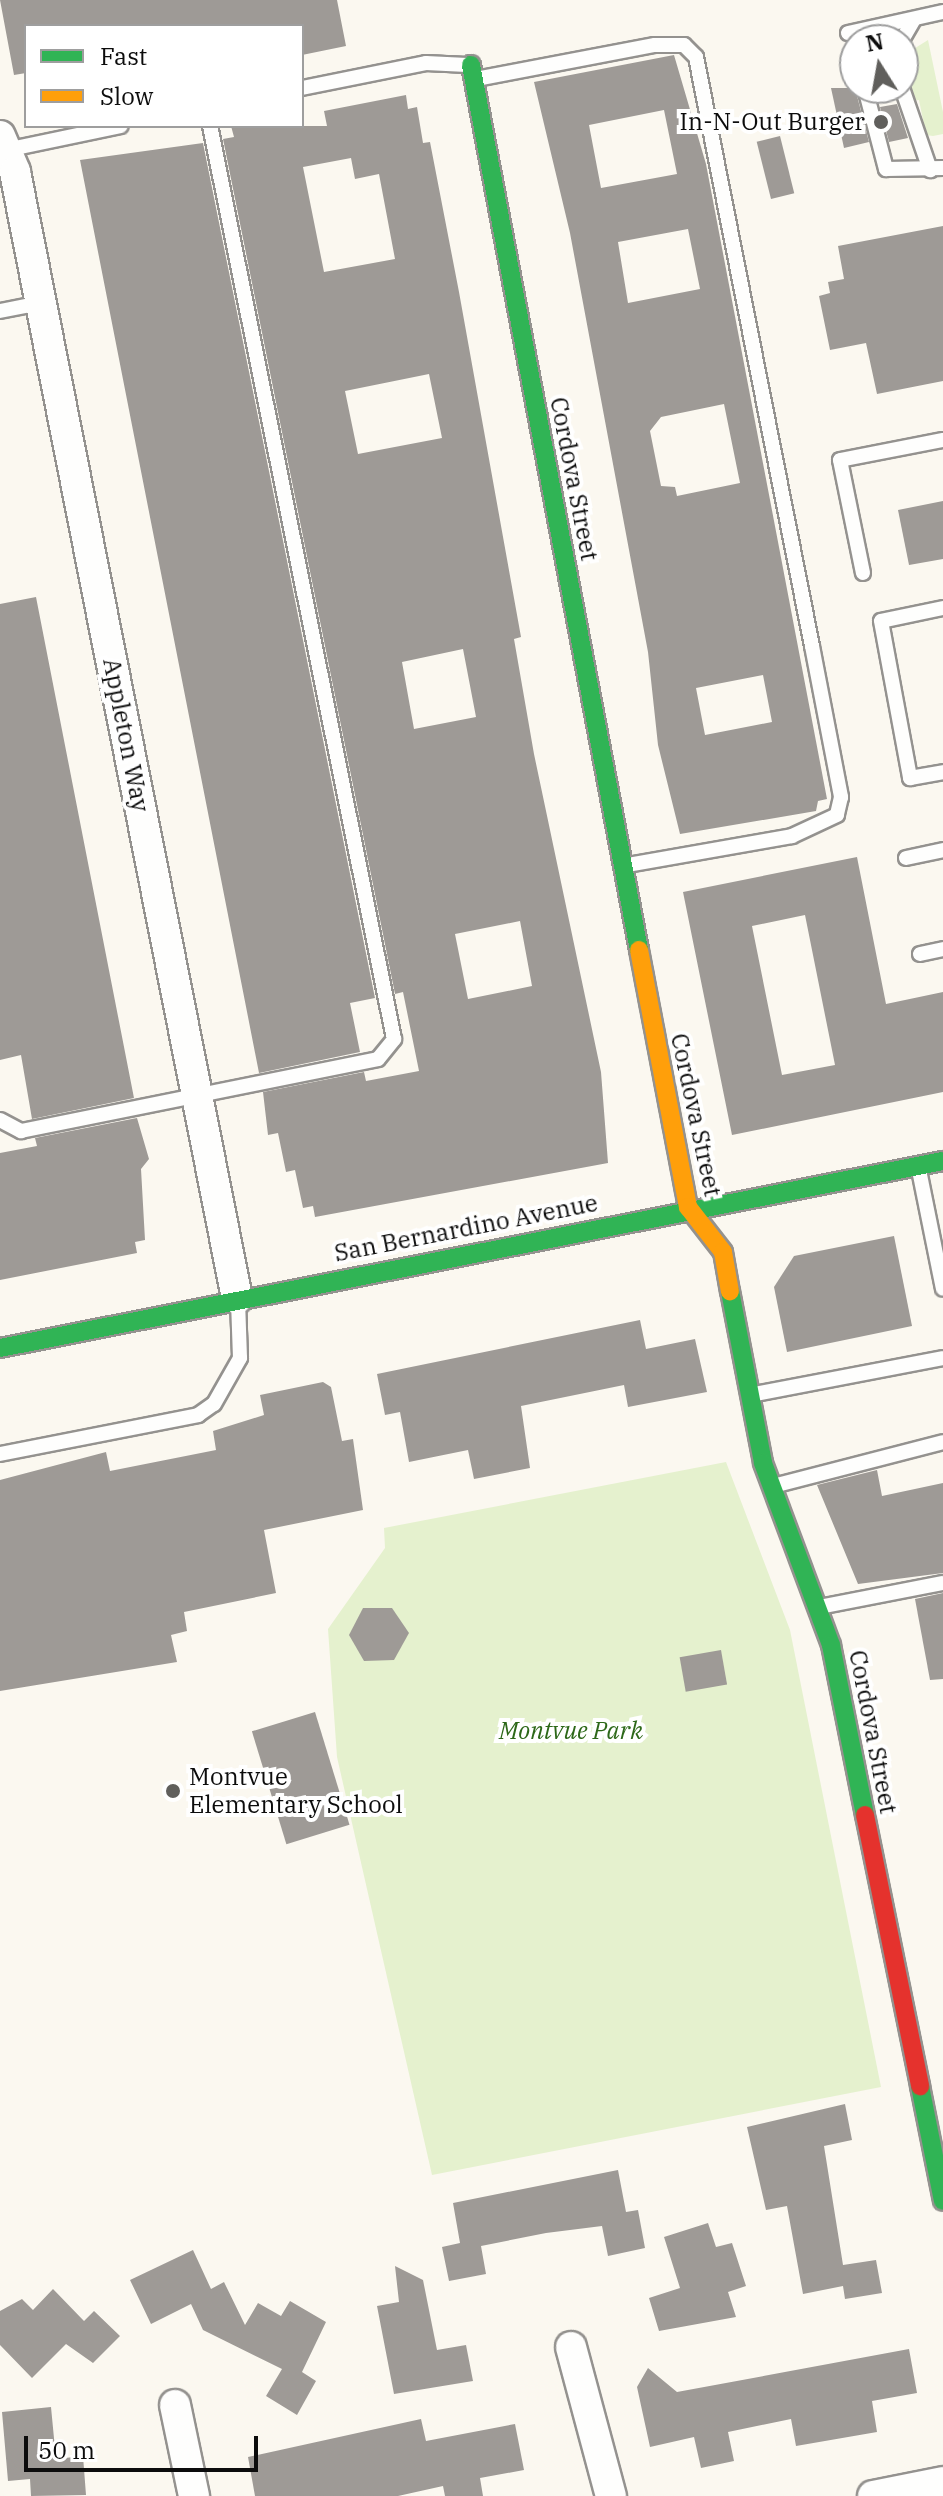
<!DOCTYPE html>
<style>
body{margin:0}
#map{position:relative;width:943px;height:2496px;overflow:hidden;background:#fbf8f0;font-family:"IBM Plex Serif",serif}
div>[style]{position:absolute}
[style*='--x']{left:calc(var(--x)*1px);top:calc(var(--y)*1px);width:calc(var(--w)*1px);rotate:calc(var(--a)*1deg)}
.green>*{inset:0;background:#e5f1ce}
.building>*{inset:0;background:#9e9a96;transform-origin:0 0}
.roads{filter:drop-shadow(2px 0 #94928f) drop-shadow(-2px 0 #94928f) drop-shadow(0 2px #94928f) drop-shadow(0 -2px #94928f)}
.lane>*{height:14px;margin:-7px;padding:0 7px;transform-origin:7px;border-radius:7px;background:#fefefd}
.street>*{height:30px;margin:-15px;padding:0 15px;transform-origin:15px;border-radius:15px;background:#fefefd}
.fast>*{height:18px;margin:-9px;padding:0 9px;transform-origin:9px;border-radius:9px;background:#30b455}
.slow>*{height:18px;margin:-9px;padding:0 9px;transform-origin:9px;border-radius:9px;background:#ff9f0a}
.jam>*{height:18px;margin:-9px;padding:0 9px;transform-origin:9px;border-radius:9px;background:#e5322d}
.dots>*{width:22px;height:22px;translate:-50% -50%;box-sizing:border-box;border:4px solid #fff;border-radius:50%}
span{translate:-50% -50%;white-space:nowrap;text-align:center;line-height:1.15;-webkit-text-stroke:8px #fff;paint-order:stroke}
.poi-label{font-size:24px;color:#0c0c0c}
.right{translate:-100% -50%;text-align:right}
.left{translate:0 -50%;text-align:left}
.street-label{font-size:24px;color:#0c0c0c}
.park-label{font-size:24px;color:#2d6819;font-style:italic}
.legend{position:absolute;left:24px;top:24px;width:280px;height:104px;box-sizing:border-box;background:#fff;border:2px solid #9e9e9e;margin:0;padding:10px 14px;list-style:none;font-size:24px;color:#0c0c0c}
.legend li{display:flex;align-items:center;gap:16px;height:40px}
.legend b{width:40px;border:2px solid #9e9e9e}
.north{position:absolute;left:839px;top:24px;width:80px;height:80px;box-sizing:border-box;background:#fff;border:2px solid #9e9e9e;border-radius:50%;rotate:349deg;font-size:22px;font-weight:700;line-height:32px;text-align:center;color:#0c0c0c}
.north::after{content:'';display:block;margin:auto;width:28px;height:36px;background:#605f5c;clip-path:polygon(50% 0,100% 100%,50% 72%,0 100%)}
.scale{position:absolute;left:24px;top:2436px;width:234px;height:36px;box-sizing:border-box;border:4px solid #0c0c0c;border-top:0;padding-left:10px;font-size:24px;line-height:28px;white-space:nowrap;color:#0c0c0c;-webkit-text-stroke:6px #fff;paint-order:stroke}
</style>
<div id="map">
<div class="green">
<div style="clip-path:polygon(928px 40px,943px 112px,943px 134px,933px 136px,926px 135px,919px 100px,912px 101px,908px 64px,912px 50px)"></div>
<div style="clip-path:polygon(726px 1462px,790px 1630px,881px 2087px,432px 2175px,337px 1757px,328px 1629px,385px 1548px,384px 1528px)"></div>
</div>
<div class="building">
<div style="clip-path:polygon(0 0,337px 0,346px 46px,302px 55px,302px 26px,26px 26px,26px 73px,14px 75px)"></div>
<div style="clip-path:polygon(evenodd,674px 55px,706px 164px,827px 799px,818px 801px,816px 811px,680px 834px,658px 745px,648px 652px,570px 233px,534px 82px,674px 55px,664px 110px,677px 174px,601px 188px,589px 125px,664px 110px,674px 55px,688px 229px,700px 289px,628px 303px,618px 242px,688px 229px,674px 55px,724px 404px,740px 483px,677px 496px,675px 487px,661px 486px,650px 431px,661px 417px,724px 404px,674px 55px,763px 675px,772px 722px,705px 735px,696px 688px,763px 675px)"></div>
<div style="clip-path:polygon(831px 88px,855px 88px,869px 142px,844px 148px)"></div>
<div style="clip-path:polygon(evenodd,406px 95px,408px 109px,417px 107px,423px 143px,430px 142px,459px 292px,521px 637px,514px 639px,534px 754px,601px 1072px,608px 1163px,315px 1217px,313px 1206px,303px 1208px,295px 1170px,286px 1172px,278px 1133px,268px 1135px,263px 1092px,364px 1072px,366px 1081px,419px 1071px,403px 992px,395px 994px,223px 139px,234px 137px,231px 126px,327px 126px,324px 111px,406px 95px,351px 158px,355px 179px,379px 174px,395px 259px,324px 272px,303px 167px,351px 158px,406px 95px,429px 374px,442px 438px,358px 454px,345px 391px,429px 374px,406px 95px,463px 649px,476px 717px,414px 729px,402px 662px,463px 649px,406px 95px,520px 921px,532px 986px,468px 999px,455px 934px,520px 921px)"></div>
<div style="clip-path:polygon(897px 104px,908px 138px,889px 142px,880px 107px)"></div>
<div style="left:780px;top:136px;width:59px;height:24px;rotate:76deg"></div>
<div style="clip-path:polygon(203px 143px,375px 998px,350px 1003px,360px 1052px,259px 1073px,80px 160px)"></div>
<div style="clip-path:polygon(943px 226px,943px 381px,877px 394px,866px 343px,830px 350px,819px 296px,830px 293px,828px 282px,844px 279px,838px 246px)"></div>
<div style="clip-path:polygon(943px 501px,943px 559px,909px 565px,898px 510px)"></div>
<div style="clip-path:polygon(36px 597px,134px 1098px,32px 1119px,21px 1055px,0 1060px,0 604px)"></div>
<div style="clip-path:polygon(evenodd,857px 857px,886px 1004px,943px 992px,943px 1092px,732px 1135px,683px 892px,857px 857px,805px 915px,835px 1065px,782px 1075px,752px 926px,805px 915px)"></div>
<div style="clip-path:polygon(137px 1118px,149px 1159px,141px 1169px,145px 1240px,135px 1242px,137px 1253px,0 1280px,0 1153px,37px 1146px,35px 1138px)"></div>
<div style="clip-path:polygon(894px 1236px,912px 1326px,787px 1352px,774px 1287px,794px 1256px)"></div>
<div style="clip-path:polygon(640px 1320px,646px 1349px,695px 1339px,707px 1392px,628px 1407px,624px 1385px,521px 1406px,530px 1468px,474px 1479px,468px 1450px,409px 1462px,400px 1412px,385px 1415px,377px 1374px)"></div>
<div style="clip-path:polygon(323px 1382px,331px 1387px,342px 1441px,353px 1439px,363px 1510px,264px 1530px,276px 1593px,184px 1612px,187px 1631px,171px 1635px,177px 1662px,0 1691px,0 1480px,106px 1452px,110px 1471px,216px 1450px,213px 1431px,264px 1415px,260px 1395px)"></div>
<div style="clip-path:polygon(877px 1470px,882px 1496px,943px 1483px,943px 1573px,858px 1584px,817px 1485px)"></div>
<div style="clip-path:polygon(943px 1593px,943px 1679px,930px 1680px,915px 1599px)"></div>
<div style="clip-path:polygon(363px 1608px,392px 1608px,409px 1633px,394px 1660px,364px 1661px,349px 1635px)"></div>
<div style="left:721px;top:1650px;width:35px;height:42px;rotate:80deg"></div>
<div style="left:315px;top:1712px;width:118px;height:66px;rotate:73deg"></div>
<div style="clip-path:polygon(845px 2104px,852px 2140px,824px 2146px,843px 2265px,876px 2260px,882px 2293px,845px 2299px,843px 2286px,803px 2294px,787px 2206px,766px 2210px,747px 2127px)"></div>
<div style="clip-path:polygon(618px 2170px,626px 2212px,638px 2210px,645px 2248px,608px 2256px,602px 2226px,546px 2233px,481px 2246px,486px 2274px,449px 2281px,442px 2247px,460px 2243px,453px 2203px)"></div>
<div style="clip-path:polygon(708px 2223px,716px 2247px,732px 2243px,746px 2286px,728px 2292px,736px 2317px,659px 2331px,649px 2298px,680px 2288px,664px 2237px)"></div>
<div style="clip-path:polygon(193px 2250px,211px 2289px,224px 2282px,245px 2325px,258px 2303px,281px 2316px,290px 2301px,326px 2322px,302px 2372px,316px 2381px,297px 2415px,266px 2396px,282px 2369px,203px 2330px,191px 2304px,151px 2324px,130px 2280px)"></div>
<div style="clip-path:polygon(395px 2266px,423px 2280px,437px 2350px,466px 2345px,473px 2381px,394px 2394px,377px 2306px,399px 2302px)"></div>
<div style="clip-path:polygon(53px 2289px,84px 2321px,94px 2311px,120px 2336px,93px 2363px,66px 2344px,32px 2378px,0 2345px,0 2311px,22px 2299px,33px 2310px)"></div>
<div style="clip-path:polygon(909px 2349px,917px 2393px,872px 2401px,877px 2432px,796px 2446px,791px 2419px,728px 2432px,734px 2461px,701px 2468px,694px 2437px,650px 2447px,637px 2387px,648px 2368px,677px 2392px)"></div>
<div style="clip-path:polygon(51px 2407px,56px 2459px,83px 2456px,86px 2495px,31px 2496px,30px 2479px,8px 2481px,2px 2412px)"></div>
<div style="clip-path:polygon(421px 2419px,426px 2441px,515px 2424px,524px 2470px,480px 2478px,483px 2496px,445px 2496px,443px 2486px,398px 2496px,255px 2496px,248px 2457px)"></div>
</div>
<div class="roads">
<div class="lane">
<div style="--x:848;--y:33;--w:97;--a:-12.5"></div>
<div style="--x:902;--y:40;--w:24;--a:-60"></div>
<div style="--x:476;--y:79;--w:182;--a:-10.8"></div>
<div style="--x:655;--y:45;--w:29;--a:0"></div>
<div style="--x:684;--y:45;--w:17;--a:45"></div>
<div style="--x:696;--y:57;--w:600;--a:78.86"></div>
<div style="--x:812;--y:646;--w:154;--a:79.1"></div>
<div style="--x:841;--y:797;--w:18;--a:103"></div>
<div style="--x:837;--y:815;--w:50;--a:155"></div>
<div style="--x:792;--y:836;--w:168;--a:170"></div>
<div style="--x:302;--y:88;--w:126;--a:-11.4"></div>
<div style="--x:426;--y:63;--w:41;--a:2.8"></div>
<div style="--x:865;--y:88;--w:84;--a:75.5"></div>
<div style="--x:886;--y:169;--w:57;--a:-1"></div>
<div style="--x:902;--y:88;--w:87;--a:71.1"></div>
<div style="--x:6;--y:150;--w:117;--a:-11.8"></div>
<div style="--x:0;--y:311;--w:42;--a:-11"></div>
<div style="--x:863;--y:573;--w:115;--a:-101.5"></div>
<div style="--x:840;--y:460;--w:105;--a:-11"></div>
<div style="--x:943;--y:608;--w:63;--a:168.2"></div>
<div style="--x:881;--y:621;--w:160;--a:79.5"></div>
<div style="--x:910;--y:778;--w:34;--a:-10"></div>
<div style="--x:906;--y:858;--w:38;--a:-12"></div>
<div style="--x:920;--y:954;--w:24;--a:-12"></div>
<div style="--x:0;--y:1120;--w:24;--a:28"></div>
<div style="--x:21;--y:1131;--w:364;--a:-11.4"></div>
<div style="--x:378;--y:1059;--w:26;--a:-51"></div>
<div style="--x:394;--y:1039;--w:931;--a:-101.39"></div>
<div style="--x:919;--y:1170;--w:121;--a:78.6"></div>
<div style="--x:755;--y:1394;--w:191;--a:-10.8"></div>
<div style="--x:0;--y:1454;--w:202;--a:-11.1"></div>
<div style="--x:198;--y:1415;--w:19;--a:-35"></div>
<div style="--x:214;--y:1404;--w:53;--a:-60.5"></div>
<div style="--x:240;--y:1358;--w:56;--a:-92"></div>
<div style="--x:777;--y:1485;--w:171;--a:-14.5"></div>
<div style="--x:819;--y:1607;--w:126;--a:-11"></div>
</div>
<div class="street">
<div style="--x:0;--y:136;--w:39;--a:67"></div>
<div style="--x:15;--y:172;--w:1148;--a:78.85"></div>
<div style="--x:571;--y:2347;--w:154;--a:75"></div>
<div style="--x:175;--y:2405;--w:93;--a:78.2"></div>
<div style="--x:873;--y:2496;--w:71;--a:-11.3"></div>
</div>
<div class="fast">
<div style="--x:471;--y:65;--w:901;--a:79.25"></div>
<div style="--x:730;--y:1291;--w:175;--a:79.1"></div>
<div style="--x:763;--y:1463;--w:194;--a:69.5"></div>
<div style="--x:831;--y:1645;--w:173;--a:78.7"></div>
<div style="--x:0;--y:1348;--w:961;--a:-11.22"></div>
<div style="--x:920;--y:2086;--w:117;--a:78.7"></div>
</div>
<div class="slow">
<div style="--x:639;--y:950;--w:262;--a:79.2"></div>
<div style="--x:688;--y:1207;--w:57;--a:52.1"></div>
<div style="--x:723;--y:1252;--w:40;--a:80"></div>
</div>
<div class="jam">
<div style="--x:865;--y:1815;--w:277;--a:78.5"></div>
</div>
</div>
<div class="dots">
<div style="left:881px;top:122px;background:#605f5c"></div>
<div style="left:173px;top:1791px;background:#605f5c"></div>
</div>
<div class="poi-label">
<span class="right" style="left:865px;top:122px">In-N-Out Burger</span>
<span class="left" style="left:189px;top:1791px">Montvue<br>Elementary School</span>
</div>
<div class="street-label">
<span style="left:574px;top:479px;rotate:79deg">Cordova Street</span>
<span style="left:126px;top:735px;rotate:79deg">Appleton Way</span>
<span style="left:696px;top:1115px;rotate:78deg">Cordova Street</span>
<span style="left:466px;top:1228px;rotate:-11deg">San Bernardino Avenue</span>
<span style="left:873px;top:1732px;rotate:79deg">Cordova Street</span>
</div>
<div class="park-label">
<span style="left:571px;top:1731px">Montvue Park</span>
</div>
<ul class="legend">
<li><b style="height:10px;background:#30b455"></b>Fast</li>
<li><b style="height:10px;background:#ff9f0a"></b>Slow</li>
</ul>
<div class="north">N</div>
<div class="scale">50 m</div>
</div>
